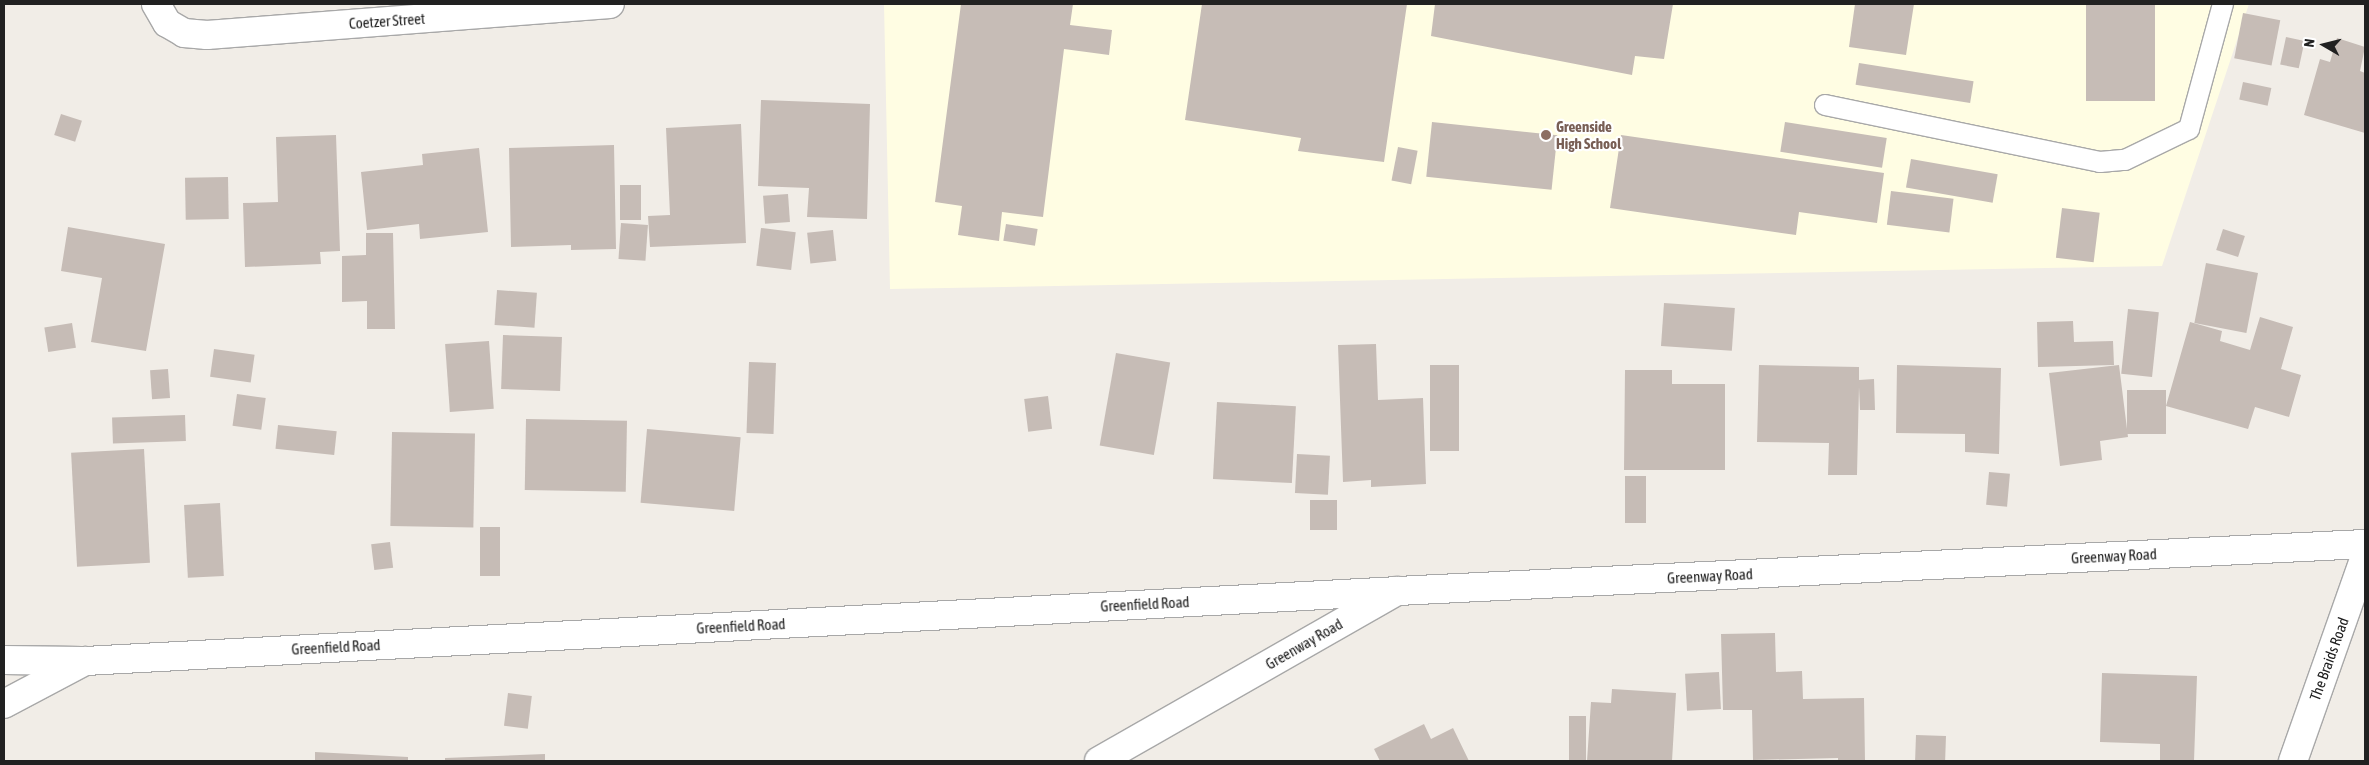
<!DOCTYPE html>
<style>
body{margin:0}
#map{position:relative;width:2369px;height:765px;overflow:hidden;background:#f1ede7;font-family:"Asap Condensed",sans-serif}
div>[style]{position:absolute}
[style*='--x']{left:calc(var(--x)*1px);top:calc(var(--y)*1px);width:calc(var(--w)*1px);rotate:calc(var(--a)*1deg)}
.education>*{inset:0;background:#fffde3}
.building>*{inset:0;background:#c6bcb6;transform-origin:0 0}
.roads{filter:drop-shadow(1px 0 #a8a8a8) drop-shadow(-1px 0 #a8a8a8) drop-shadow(0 1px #a8a8a8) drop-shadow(0 -1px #a8a8a8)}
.lane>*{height:20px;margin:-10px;padding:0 10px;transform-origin:10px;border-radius:10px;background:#fff}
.street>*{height:28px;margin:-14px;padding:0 14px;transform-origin:14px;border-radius:14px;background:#fff}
.dots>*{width:14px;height:14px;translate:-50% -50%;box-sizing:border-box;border:2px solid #fff;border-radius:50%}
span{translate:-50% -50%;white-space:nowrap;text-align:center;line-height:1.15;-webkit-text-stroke:4.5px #fff;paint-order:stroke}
.street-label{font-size:15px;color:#212121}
.education-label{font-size:15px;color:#785e54;font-weight:700}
.left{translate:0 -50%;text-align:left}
.frame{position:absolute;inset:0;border:5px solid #212121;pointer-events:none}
.north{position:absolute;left:2299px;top:20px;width:50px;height:50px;-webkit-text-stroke:4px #fff;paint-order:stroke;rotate:278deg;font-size:14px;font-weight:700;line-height:20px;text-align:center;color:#212121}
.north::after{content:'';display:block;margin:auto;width:18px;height:22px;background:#212121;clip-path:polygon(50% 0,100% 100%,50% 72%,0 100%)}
</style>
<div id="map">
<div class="education">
<div style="clip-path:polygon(884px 4px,2249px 4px,2162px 266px,890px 289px)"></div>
</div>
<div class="building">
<div style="clip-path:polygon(961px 4px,1073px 4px,1070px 25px,1112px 30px,1109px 55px,1064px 49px,1043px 217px,1002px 212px,999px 241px,958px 235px,962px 206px,935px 202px)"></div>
<div style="clip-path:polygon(1202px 4px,1407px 4px,1384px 162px,1298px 151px,1301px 138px,1185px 120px)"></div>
<div style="clip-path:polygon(1435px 4px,1673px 4px,1664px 59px,1635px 56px,1632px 75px,1431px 36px)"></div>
<div style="clip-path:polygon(1855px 4px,1914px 4px,1906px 55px,1849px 47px)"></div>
<div style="left:2086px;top:4px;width:69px;height:97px"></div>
<div style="left:2243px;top:13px;width:38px;height:46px;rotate:11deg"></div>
<div style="left:2286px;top:37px;width:19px;height:28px;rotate:12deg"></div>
<div style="clip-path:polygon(2337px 38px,2365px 47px,2360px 71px,2365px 73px,2365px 133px,2304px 115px,2320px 59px,2330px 62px)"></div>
<div style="left:1859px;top:63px;width:116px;height:22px;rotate:9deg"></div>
<div style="left:2243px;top:82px;width:29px;height:18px;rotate:12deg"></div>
<div style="clip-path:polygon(761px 100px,870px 104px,867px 219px,807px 217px,809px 188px,758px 186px)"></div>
<div style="left:61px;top:114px;width:22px;height:22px;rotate:18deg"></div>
<div style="left:1432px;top:122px;width:126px;height:55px;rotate:6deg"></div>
<div style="left:1785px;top:122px;width:103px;height:30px;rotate:9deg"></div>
<div style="clip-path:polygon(741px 124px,746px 243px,650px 247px,648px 216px,670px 215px,666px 128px)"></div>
<div style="clip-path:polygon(336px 135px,340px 251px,320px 252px,321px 264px,245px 267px,243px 203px,278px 202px,276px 137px)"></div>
<div style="clip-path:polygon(1621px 135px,1884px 173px,1877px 223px,1799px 212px,1796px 235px,1610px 208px)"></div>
<div style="clip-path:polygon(614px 145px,616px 249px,571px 250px,571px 245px,511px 247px,509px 148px)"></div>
<div style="left:1398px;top:147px;width:20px;height:34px;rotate:11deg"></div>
<div style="clip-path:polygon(479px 148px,488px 232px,420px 239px,419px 224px,367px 230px,361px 172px,423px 165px,422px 154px)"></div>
<div style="left:1911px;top:159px;width:88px;height:29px;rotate:10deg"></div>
<div style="left:228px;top:177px;width:42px;height:43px;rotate:89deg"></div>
<div style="left:620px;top:185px;width:21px;height:35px"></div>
<div style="left:1891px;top:191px;width:63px;height:34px;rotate:7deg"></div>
<div style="left:788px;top:194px;width:28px;height:25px;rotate:86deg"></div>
<div style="left:2062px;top:208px;width:38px;height:50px;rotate:7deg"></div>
<div style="left:621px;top:223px;width:27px;height:36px;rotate:4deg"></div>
<div style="left:1006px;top:224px;width:32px;height:17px;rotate:9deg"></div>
<div style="clip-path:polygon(68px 227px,165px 244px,146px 351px,91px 342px,102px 278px,61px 271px)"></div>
<div style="left:761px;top:228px;width:35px;height:38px;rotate:7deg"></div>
<div style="left:2223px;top:229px;width:23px;height:22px;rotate:18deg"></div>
<div style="left:833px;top:230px;width:31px;height:26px;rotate:84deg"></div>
<div style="clip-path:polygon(366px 233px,393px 233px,395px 329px,367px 329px,367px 301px,342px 302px,342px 256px,366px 255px)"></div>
<div style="left:2206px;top:263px;width:53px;height:61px;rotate:11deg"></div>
<div style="left:497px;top:290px;width:40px;height:35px;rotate:4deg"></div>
<div style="left:1664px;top:303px;width:71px;height:43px;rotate:4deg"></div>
<div style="left:2128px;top:309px;width:31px;height:65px;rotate:6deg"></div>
<div style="clip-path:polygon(2260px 317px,2293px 327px,2281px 369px,2301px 375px,2289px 417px,2255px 407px,2248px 429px,2166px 406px,2190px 322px,2222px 331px,2220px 341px,2250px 350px)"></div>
<div style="clip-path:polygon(2073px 321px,2074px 342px,2113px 341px,2114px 365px,2038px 367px,2037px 322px)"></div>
<div style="left:72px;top:323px;width:25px;height:28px;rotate:81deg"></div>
<div style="left:503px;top:335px;width:59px;height:54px;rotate:2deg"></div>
<div style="left:489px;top:341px;width:68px;height:44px;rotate:86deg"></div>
<div style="clip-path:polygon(1376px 344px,1378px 400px,1423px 398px,1426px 484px,1371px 487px,1371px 480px,1343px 482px,1338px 345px)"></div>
<div style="left:214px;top:349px;width:41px;height:28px;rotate:8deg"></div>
<div style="left:1116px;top:353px;width:55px;height:94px;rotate:10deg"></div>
<div style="left:749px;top:362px;width:27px;height:71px;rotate:2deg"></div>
<div style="left:1430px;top:365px;width:29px;height:86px"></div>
<div style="clip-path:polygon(1759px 365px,1859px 367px,1859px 380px,1874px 379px,1875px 410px,1860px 410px,1859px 387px,1857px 475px,1828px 475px,1829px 443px,1757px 442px)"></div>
<div style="clip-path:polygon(1897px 365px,2001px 368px,1999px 454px,1965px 452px,1965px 434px,1896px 433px)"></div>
<div style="clip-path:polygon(2119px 365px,2128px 437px,2100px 441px,2102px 460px,2060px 466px,2049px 373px)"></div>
<div style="left:168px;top:369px;width:29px;height:18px;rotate:86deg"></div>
<div style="clip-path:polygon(1625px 370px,1672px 370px,1672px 384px,1725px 384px,1725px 470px,1624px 470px)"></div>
<div style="left:2127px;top:390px;width:39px;height:44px"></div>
<div style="left:237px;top:394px;width:29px;height:32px;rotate:8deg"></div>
<div style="left:1048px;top:396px;width:33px;height:24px;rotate:83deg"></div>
<div style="left:1217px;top:402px;width:79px;height:77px;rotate:3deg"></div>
<div style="left:185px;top:415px;width:26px;height:73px;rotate:88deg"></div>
<div style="left:526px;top:419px;width:101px;height:71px;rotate:1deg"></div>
<div style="left:278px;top:425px;width:59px;height:24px;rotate:6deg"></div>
<div style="left:647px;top:429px;width:94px;height:74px;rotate:5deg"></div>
<div style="left:392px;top:432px;width:83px;height:94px;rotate:1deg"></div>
<div style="left:144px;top:449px;width:114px;height:73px;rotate:87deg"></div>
<div style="left:1297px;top:454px;width:33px;height:39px;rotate:3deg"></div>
<div style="left:1989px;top:472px;width:21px;height:33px;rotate:5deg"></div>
<div style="left:1625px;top:476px;width:21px;height:47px"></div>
<div style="left:1337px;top:500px;width:30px;height:27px;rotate:90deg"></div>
<div style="left:220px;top:503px;width:73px;height:36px;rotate:87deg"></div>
<div style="left:480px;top:527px;width:20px;height:49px"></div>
<div style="left:390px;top:542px;width:26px;height:19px;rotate:83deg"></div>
<div style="clip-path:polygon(1775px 633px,1776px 672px,1802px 671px,1803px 699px,1864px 698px,1865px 761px,1838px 761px,1838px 758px,1753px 760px,1752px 710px,1723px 710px,1721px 634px)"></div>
<div style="left:1719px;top:672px;width:37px;height:34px;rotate:87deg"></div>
<div style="clip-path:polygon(2102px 673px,2197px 676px,2194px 761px,2160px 761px,2160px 744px,2100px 742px)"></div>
<div style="clip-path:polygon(1612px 689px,1676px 693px,1672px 761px,1587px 761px,1591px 702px,1611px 703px)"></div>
<div style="left:508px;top:693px;width:24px;height:33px;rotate:7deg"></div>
<div style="left:1569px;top:716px;width:17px;height:45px"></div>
<div style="clip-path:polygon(1424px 724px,1431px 739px,1453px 728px,1469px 761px,1380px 761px,1374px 749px)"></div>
<div style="left:1916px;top:735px;width:30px;height:26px;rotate:2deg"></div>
<div style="clip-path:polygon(315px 752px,408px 757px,408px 761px,315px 761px)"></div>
<div style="clip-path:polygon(545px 754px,545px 761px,445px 761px,445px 758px)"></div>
</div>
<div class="roads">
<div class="lane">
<div style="--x:1825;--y:105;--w:281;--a:11.7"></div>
<div style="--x:2100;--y:162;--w:25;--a:-5"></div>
<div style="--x:2125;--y:160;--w:71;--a:-25.8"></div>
<div style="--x:2189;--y:129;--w:130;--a:-74.8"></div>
</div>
<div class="street">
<div style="--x:156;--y:4;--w:22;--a:60"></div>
<div style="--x:167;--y:23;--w:20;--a:30"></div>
<div style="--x:184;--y:33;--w:23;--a:5"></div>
<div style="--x:207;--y:35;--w:404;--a:-4.4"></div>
<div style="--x:4;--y:660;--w:78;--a:0.7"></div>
<div style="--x:4;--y:704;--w:92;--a:-28"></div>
<div style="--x:85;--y:661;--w:1314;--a:-3.05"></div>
<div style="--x:1099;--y:761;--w:343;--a:-29.7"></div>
<div style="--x:1397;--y:591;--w:969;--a:-2.78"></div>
<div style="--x:2293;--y:761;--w:216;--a:-70.6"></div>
</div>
</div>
<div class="dots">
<div style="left:1546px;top:135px;background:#8d6e63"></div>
</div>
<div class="street-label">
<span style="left:387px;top:21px;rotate:-4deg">Coetzer Street</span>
<span style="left:2114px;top:556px;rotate:-3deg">Greenway Road</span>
<span style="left:1710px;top:576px;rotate:-3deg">Greenway Road</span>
<span style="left:1145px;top:604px;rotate:-3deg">Greenfield Road</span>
<span style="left:741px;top:626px;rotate:-3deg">Greenfield Road</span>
<span style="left:1304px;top:644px;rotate:-30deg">Greenway Road</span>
<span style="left:336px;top:647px;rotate:-3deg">Greenfield Road</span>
<span style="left:2329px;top:659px;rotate:-70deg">The Braids Road</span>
</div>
<div class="education-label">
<span class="left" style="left:1556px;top:135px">Greenside<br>High School</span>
</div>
<div class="frame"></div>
<div class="north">N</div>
</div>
